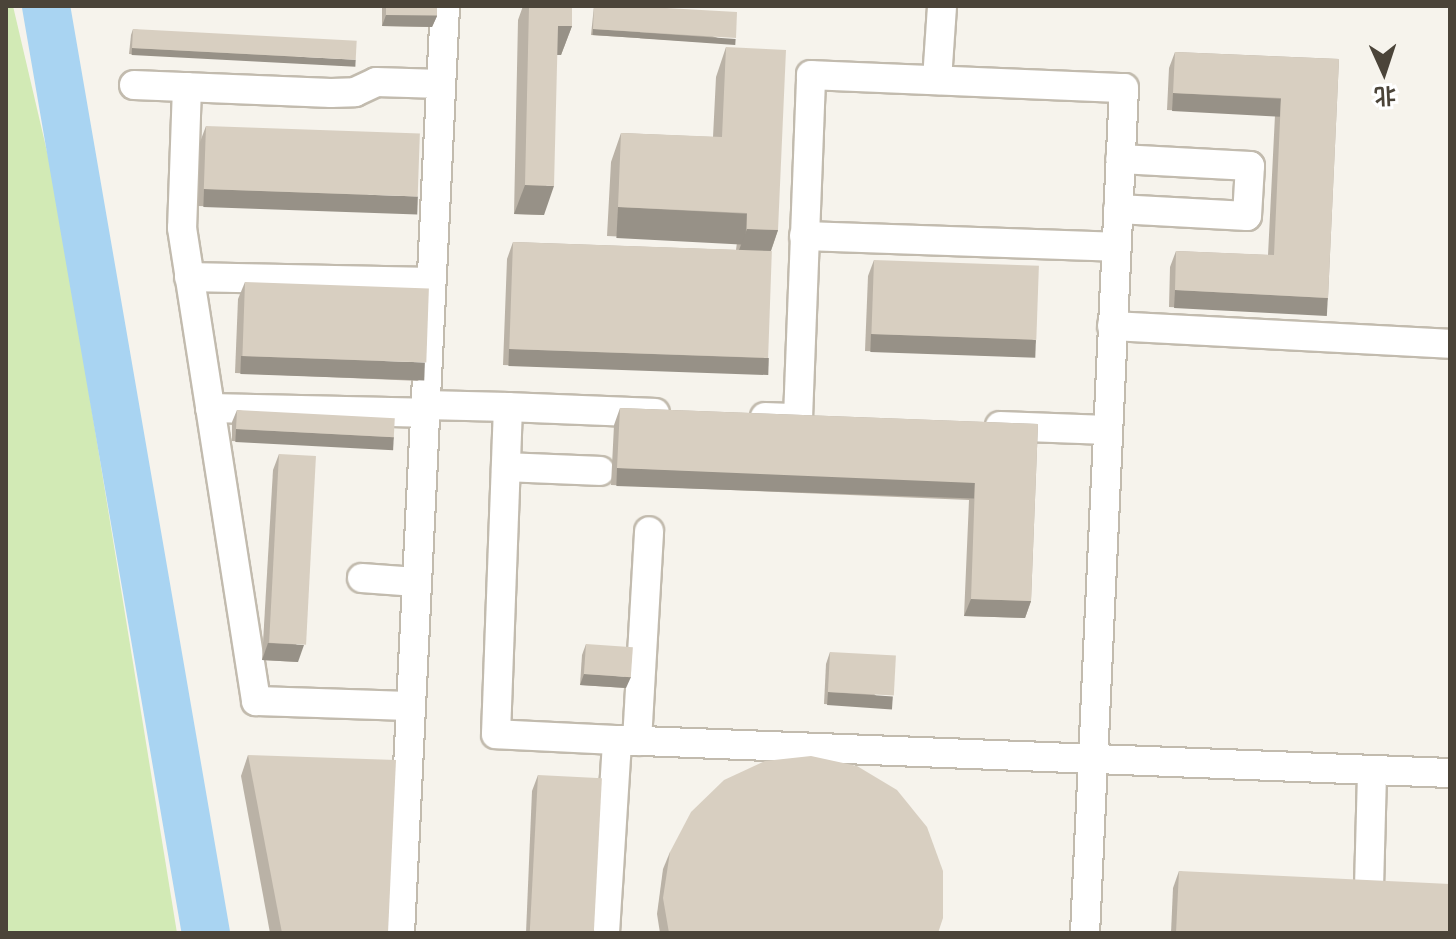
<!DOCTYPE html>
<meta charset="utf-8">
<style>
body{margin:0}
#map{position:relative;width:1456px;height:939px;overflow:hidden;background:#f6f3ec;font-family:"IBM Plex Sans","Noto Sans SC",sans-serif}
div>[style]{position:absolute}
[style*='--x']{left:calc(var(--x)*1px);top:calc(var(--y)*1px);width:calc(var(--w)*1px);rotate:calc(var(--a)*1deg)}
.green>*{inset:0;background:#d2eab5}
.river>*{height:48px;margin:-24px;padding:0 24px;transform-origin:24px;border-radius:24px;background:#a9d4f2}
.roads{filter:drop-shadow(2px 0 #c2bbae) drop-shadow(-2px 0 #c2bbae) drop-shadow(0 2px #c2bbae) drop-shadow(0 -2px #c2bbae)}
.minor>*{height:28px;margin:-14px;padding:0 14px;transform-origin:14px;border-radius:14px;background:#fff}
.wall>*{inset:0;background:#bab2a6}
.shaded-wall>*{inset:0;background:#979187;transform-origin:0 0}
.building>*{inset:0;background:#d8cfc1;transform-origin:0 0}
span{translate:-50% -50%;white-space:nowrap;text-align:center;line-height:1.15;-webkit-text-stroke:6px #fff;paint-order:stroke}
.frame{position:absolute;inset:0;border:8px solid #4b4439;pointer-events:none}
.north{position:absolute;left:1344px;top:32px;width:80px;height:80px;-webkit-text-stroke:6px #fff;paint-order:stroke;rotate:177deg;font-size:22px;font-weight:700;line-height:32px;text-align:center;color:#4b4439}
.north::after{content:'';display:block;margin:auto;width:28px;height:36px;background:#4b4439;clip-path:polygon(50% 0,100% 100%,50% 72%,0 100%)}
</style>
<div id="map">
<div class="green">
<div style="clip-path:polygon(6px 6px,13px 6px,56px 190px,177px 933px,6px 933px)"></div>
</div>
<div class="river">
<div style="--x:46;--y:6;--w:941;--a:80.21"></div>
</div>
<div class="roads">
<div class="minor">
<div style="--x:937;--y:80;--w:74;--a:-86.1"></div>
<div style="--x:134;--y:85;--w:197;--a:2.3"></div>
<div style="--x:331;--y:93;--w:24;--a:-2"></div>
<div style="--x:355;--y:92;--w:23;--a:-25"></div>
<div style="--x:376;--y:82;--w:65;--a:1.8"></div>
<div style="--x:187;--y:87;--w:141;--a:92"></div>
<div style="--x:182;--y:228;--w:479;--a:81.1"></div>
<div style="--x:256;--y:701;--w:154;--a:1.9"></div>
<div style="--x:1118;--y:209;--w:129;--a:3.1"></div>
<div style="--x:1247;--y:216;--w:50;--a:-86.6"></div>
<div style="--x:1250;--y:166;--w:130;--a:-176.9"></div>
<div style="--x:804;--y:236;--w:311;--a:2"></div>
<div style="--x:189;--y:277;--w:242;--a:1.2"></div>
<div style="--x:1112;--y:326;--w:338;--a:3"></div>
<div style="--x:425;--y:405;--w:83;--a:1.4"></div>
<div style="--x:210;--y:408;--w:214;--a:1.3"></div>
<div style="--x:765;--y:417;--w:33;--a:2"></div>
<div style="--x:798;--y:418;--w:343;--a:-87.8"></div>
<div style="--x:811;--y:75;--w:313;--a:2.4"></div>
<div style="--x:1124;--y:88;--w:846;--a:92.64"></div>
<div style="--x:1000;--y:426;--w:107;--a:2.1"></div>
<div style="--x:506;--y:467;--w:94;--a:2.4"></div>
<div style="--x:362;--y:578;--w:54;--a:4.2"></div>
<div style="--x:617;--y:740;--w:834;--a:2.27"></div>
<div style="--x:637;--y:741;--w:210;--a:-86.7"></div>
<div style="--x:1369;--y:888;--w:118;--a:-88.5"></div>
<div style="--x:400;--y:933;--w:928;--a:-87.22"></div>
<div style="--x:605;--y:933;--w:193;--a:-86.4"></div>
<div style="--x:617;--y:740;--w:121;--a:-177.2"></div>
<div style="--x:496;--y:734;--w:327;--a:-87.9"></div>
<div style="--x:508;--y:407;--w:147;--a:2.3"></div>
</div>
</div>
<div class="wall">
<div style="clip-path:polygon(382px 6px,437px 6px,437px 16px,432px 27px,382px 26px)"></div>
<div style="clip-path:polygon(523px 6px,572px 6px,572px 26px,561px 55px,557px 55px,544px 215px,514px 214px,518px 20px)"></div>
<div style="clip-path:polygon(594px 6px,632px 6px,734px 44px,591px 35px)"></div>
<div style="clip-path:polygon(133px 29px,354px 66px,129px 54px,131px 35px)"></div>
<div style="clip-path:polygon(726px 47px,778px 230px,771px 251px,763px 374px,503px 365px,507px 259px,513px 242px,736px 250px,737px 242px,607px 236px,611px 162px,621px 133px,713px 137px,716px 77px)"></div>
<div style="clip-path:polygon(1175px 52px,1339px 59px,1328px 298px,1322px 314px,1169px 307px,1170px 267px,1176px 251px,1268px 255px,1275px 115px,1167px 110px,1169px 68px)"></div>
<div style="clip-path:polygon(206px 126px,412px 213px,198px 206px,200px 142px)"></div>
<div style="clip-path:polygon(874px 260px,1036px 341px,1030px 357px,865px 351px,868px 276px)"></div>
<div style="clip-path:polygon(245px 282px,419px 381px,235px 373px,238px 299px)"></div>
<div style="clip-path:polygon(620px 408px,1038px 424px,1031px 601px,1025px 618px,964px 616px,969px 500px,611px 485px,614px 425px)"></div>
<div style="clip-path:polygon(237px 410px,394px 437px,390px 449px,232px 441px,232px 422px)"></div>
<div style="clip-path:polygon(279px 454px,298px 662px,262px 660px,273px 470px)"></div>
<div style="clip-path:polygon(586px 644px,626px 688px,580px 685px,582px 655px)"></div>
<div style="clip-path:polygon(830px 652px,889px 708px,824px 704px,826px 664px)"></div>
<div style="clip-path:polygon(248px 755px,388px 933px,270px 933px,241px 776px)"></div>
<div style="clip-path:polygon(538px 775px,595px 933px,526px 933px,532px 791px)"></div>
<div style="clip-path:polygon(670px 852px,938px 933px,660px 933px,657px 914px,663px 869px)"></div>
<div style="clip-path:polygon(1179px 871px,1450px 933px,1171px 933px,1173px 888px)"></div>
</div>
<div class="shaded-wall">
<div style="clip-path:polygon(386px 15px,437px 16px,432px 27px,382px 26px)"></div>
<div style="clip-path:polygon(558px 26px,572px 26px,561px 55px,547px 55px)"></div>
<div style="left:593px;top:29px;width:143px;height:6px;rotate:4deg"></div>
<div style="left:132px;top:48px;width:224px;height:7px;rotate:3deg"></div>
<div style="left:1173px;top:93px;width:108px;height:18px;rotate:3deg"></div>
<div style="clip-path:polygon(525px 185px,554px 186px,544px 215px,514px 214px)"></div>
<div style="left:204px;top:189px;width:214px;height:18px;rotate:2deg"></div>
<div style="left:618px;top:207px;width:129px;height:31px;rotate:3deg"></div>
<div style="clip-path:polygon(747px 229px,778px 230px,768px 259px,736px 258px)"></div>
<div style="left:1175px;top:290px;width:153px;height:18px;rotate:3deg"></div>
<div style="left:871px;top:334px;width:165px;height:18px;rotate:2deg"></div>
<div style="left:509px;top:349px;width:260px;height:17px;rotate:2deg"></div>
<div style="left:241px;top:356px;width:184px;height:18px;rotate:2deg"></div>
<div style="left:236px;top:429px;width:158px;height:13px;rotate:3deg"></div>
<div style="left:617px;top:468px;width:358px;height:18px;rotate:2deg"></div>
<div style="clip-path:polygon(971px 599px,1031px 601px,1025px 618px,964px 616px)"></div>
<div style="clip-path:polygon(268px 643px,304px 645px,298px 662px,262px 660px)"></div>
<div style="clip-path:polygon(584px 674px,631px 677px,626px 688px,580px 685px)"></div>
<div style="left:828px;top:692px;width:65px;height:13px;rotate:4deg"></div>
</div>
<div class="building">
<div style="left:386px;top:6px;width:51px;height:9px"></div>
<div style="clip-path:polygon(529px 6px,572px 6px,572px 26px,558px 26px,554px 186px,525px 185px)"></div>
<div style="clip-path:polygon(594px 6px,632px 6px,737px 12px,736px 38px,593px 29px)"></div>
<div style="left:133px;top:29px;width:224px;height:19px;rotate:3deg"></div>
<div style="clip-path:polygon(726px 47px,786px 50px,778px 230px,747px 229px,747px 213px,618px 207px,621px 133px,722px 137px)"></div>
<div style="clip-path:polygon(1175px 52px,1339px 59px,1328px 298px,1175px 290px,1176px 251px,1274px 255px,1281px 98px,1173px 93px)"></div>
<div style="left:206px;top:126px;width:214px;height:63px;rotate:2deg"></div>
<div style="left:513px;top:242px;width:259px;height:107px;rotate:2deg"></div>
<div style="left:874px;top:260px;width:165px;height:74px;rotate:2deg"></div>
<div style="left:245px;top:282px;width:184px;height:74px;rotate:2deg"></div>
<div style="clip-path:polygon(620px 408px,1038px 424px,1031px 601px,971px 599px,975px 483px,617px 468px)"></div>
<div style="left:237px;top:410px;width:158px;height:19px;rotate:3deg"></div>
<div style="left:279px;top:454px;width:37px;height:189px;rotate:3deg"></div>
<div style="left:586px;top:644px;width:47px;height:30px;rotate:4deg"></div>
<div style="left:830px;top:652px;width:66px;height:40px;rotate:3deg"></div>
<div style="clip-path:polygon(248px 755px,396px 760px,388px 933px,282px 933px)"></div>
<div style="clip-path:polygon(811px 756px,857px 766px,897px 790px,927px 827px,943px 871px,943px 918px,938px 933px,669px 933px,663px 898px,670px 852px,691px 812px,724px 780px,765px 761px)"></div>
<div style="left:538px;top:775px;width:64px;height:158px;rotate:3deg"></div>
<div style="clip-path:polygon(1179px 871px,1450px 884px,1450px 933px,1176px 933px)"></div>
</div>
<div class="frame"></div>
<div class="north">北</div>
</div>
